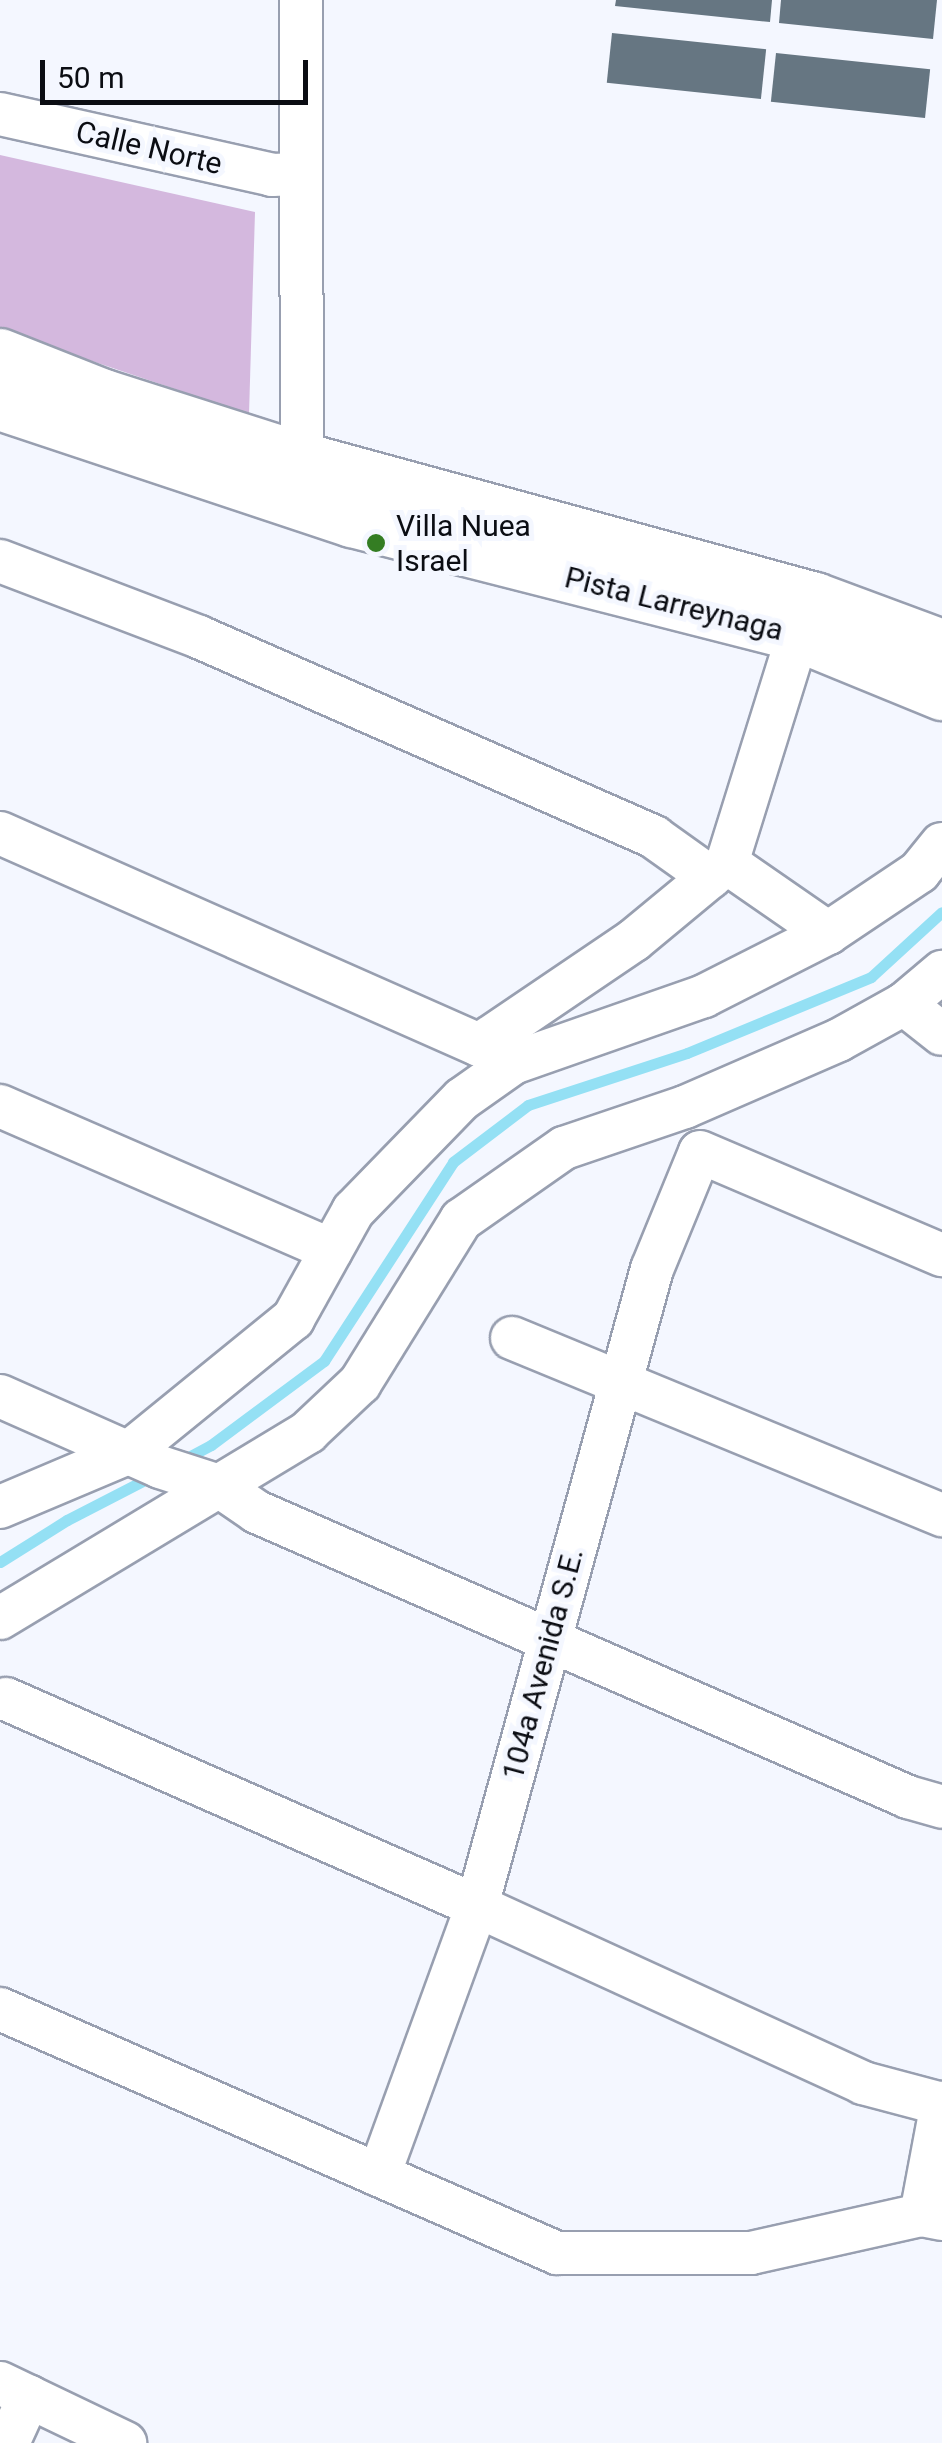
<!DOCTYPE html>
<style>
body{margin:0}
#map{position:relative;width:942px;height:2443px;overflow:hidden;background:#f4f7ff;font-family:Roboto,sans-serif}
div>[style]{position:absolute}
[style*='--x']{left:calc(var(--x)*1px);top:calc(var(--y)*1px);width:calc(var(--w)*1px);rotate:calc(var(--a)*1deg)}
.green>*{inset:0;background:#d4b8de}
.stream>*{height:11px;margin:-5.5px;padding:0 5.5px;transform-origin:5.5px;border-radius:5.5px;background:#94e0f4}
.building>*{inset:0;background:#667682;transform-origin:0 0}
.roads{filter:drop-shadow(2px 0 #989fb0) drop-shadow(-2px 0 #989fb0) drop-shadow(0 2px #989fb0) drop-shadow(0 -2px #989fb0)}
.minor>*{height:42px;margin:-21px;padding:0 21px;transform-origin:21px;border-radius:21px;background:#fff}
.major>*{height:52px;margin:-26px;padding:0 26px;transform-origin:26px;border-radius:26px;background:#fff}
.dots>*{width:28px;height:28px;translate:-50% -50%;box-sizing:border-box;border:5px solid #f4f7ff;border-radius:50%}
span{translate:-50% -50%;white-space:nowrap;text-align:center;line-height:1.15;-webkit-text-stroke:10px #f4f7ff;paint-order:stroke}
.street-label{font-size:30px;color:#0b0d13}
.poi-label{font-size:30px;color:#0b0d13}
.left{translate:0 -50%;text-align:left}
.scale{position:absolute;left:40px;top:60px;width:268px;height:45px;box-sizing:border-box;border:5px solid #0b0d13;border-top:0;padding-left:12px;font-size:30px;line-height:35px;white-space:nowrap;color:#0b0d13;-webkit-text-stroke:8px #f4f7ff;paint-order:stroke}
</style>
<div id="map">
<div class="green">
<div style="clip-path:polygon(0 155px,255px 212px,249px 414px,0 330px)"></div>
</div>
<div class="stream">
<div style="--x:179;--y:1462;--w:36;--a:-28"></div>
<div style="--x:211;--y:1445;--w:141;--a:-36.6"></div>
<div style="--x:324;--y:1361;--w:237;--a:-57"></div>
<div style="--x:453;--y:1162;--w:94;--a:-37.2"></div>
<div style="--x:528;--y:1105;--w:167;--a:-18.1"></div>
<div style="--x:687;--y:1053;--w:199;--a:-22.4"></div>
<div style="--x:871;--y:977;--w:96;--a:-42.5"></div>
<div style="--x:0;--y:1562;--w:79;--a:-32.1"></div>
<div style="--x:67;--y:1520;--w:98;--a:-27.3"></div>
</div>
<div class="building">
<div style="clip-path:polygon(616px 0,772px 0,770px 22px,615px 6px)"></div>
<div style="clip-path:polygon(781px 0,937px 0,933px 39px,779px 23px)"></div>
<div style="left:612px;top:33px;width:155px;height:50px;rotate:6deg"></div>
<div style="left:776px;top:53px;width:155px;height:49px;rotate:6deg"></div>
</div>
<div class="roads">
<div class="minor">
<div style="--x:301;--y:0;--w:459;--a:89.9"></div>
<div style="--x:0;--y:114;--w:279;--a:12.6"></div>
<div style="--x:272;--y:175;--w:27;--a:-2"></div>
<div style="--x:0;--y:561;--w:213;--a:20.9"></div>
<div style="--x:199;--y:637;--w:497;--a:23.7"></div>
<div style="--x:654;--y:837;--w:69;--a:35.5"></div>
<div style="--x:0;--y:833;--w:524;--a:23.87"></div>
<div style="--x:479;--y:1045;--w:187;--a:-34.1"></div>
<div style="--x:634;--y:940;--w:121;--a:-39.6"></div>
<div style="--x:727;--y:863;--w:239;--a:-72.7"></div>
<div style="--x:727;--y:863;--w:123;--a:34.7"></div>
<div style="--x:904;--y:1004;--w:48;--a:38.3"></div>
<div style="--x:0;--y:1106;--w:361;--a:23.5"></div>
<div style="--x:512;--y:1338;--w:465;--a:22.4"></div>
<div style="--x:0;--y:1396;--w:175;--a:23.9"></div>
<div style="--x:160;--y:1467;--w:62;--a:17.9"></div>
<div style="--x:219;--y:1486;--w:46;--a:34.4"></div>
<div style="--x:257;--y:1512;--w:711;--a:23.64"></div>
<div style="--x:908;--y:1797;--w:35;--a:16"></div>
<div style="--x:0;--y:1507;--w:139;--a:-22.9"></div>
<div style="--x:128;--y:1453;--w:213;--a:-39.1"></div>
<div style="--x:293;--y:1319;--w:124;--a:-60.9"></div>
<div style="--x:353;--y:1211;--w:156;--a:-45.8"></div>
<div style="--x:462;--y:1099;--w:62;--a:-35.2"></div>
<div style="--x:513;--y:1063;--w:202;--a:-19.3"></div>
<div style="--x:704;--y:996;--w:139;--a:-26.9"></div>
<div style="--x:828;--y:933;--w:110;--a:-33.8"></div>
<div style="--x:919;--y:872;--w:36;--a:-51"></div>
<div style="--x:0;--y:1618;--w:360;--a:-31.1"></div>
<div style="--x:308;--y:1432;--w:71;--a:-43.3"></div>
<div style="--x:360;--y:1383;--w:192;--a:-58.2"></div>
<div style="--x:461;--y:1220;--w:126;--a:-35"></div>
<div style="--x:564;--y:1148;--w:128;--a:-18.7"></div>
<div style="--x:685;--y:1107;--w:168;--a:-23.5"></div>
<div style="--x:839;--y:1040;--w:74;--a:-29"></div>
<div style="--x:904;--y:1004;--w:50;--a:-40.1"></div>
<div style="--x:6;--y:1699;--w:514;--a:23.73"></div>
<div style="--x:477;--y:1906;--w:425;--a:24.6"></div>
<div style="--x:863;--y:2083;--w:82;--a:14.9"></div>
<div style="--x:0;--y:2009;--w:608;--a:23.66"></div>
<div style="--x:557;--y:2253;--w:194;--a:0"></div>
<div style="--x:751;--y:2253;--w:174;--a:-12.6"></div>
<div style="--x:921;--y:2215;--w:21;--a:11"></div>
<div style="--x:379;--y:2175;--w:286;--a:-70"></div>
<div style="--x:477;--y:1906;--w:661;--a:-74.64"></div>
<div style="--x:652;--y:1269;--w:126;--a:-67.7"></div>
<div style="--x:700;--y:1152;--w:263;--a:23.1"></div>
<div style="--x:921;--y:2215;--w:114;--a:-79.4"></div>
<div style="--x:0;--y:2383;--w:139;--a:25.6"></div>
<div style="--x:8;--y:2443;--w:51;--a:-65.5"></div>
</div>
<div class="major">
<div style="--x:0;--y:355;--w:112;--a:21.5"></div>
<div style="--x:104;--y:396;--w:208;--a:17.7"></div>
<div style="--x:302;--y:459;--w:532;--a:15.26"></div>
<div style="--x:815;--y:599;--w:135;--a:20.3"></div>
<div style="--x:0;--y:404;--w:371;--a:18.4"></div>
<div style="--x:352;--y:521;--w:460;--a:14.3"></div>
<div style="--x:798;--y:635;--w:156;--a:22.3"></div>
</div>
</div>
<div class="dots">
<div style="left:376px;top:543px;background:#347d23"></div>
</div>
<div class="street-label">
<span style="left:149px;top:148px;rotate:13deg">Calle Norte</span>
<span style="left:674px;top:604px;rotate:14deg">Pista Larreynaga</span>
<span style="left:543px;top:1664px;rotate:-75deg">104a Avenida S.E.</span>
</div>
<div class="poi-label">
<span class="left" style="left:396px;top:543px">Villa Nuea<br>Israel</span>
</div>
<div class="scale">50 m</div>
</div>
